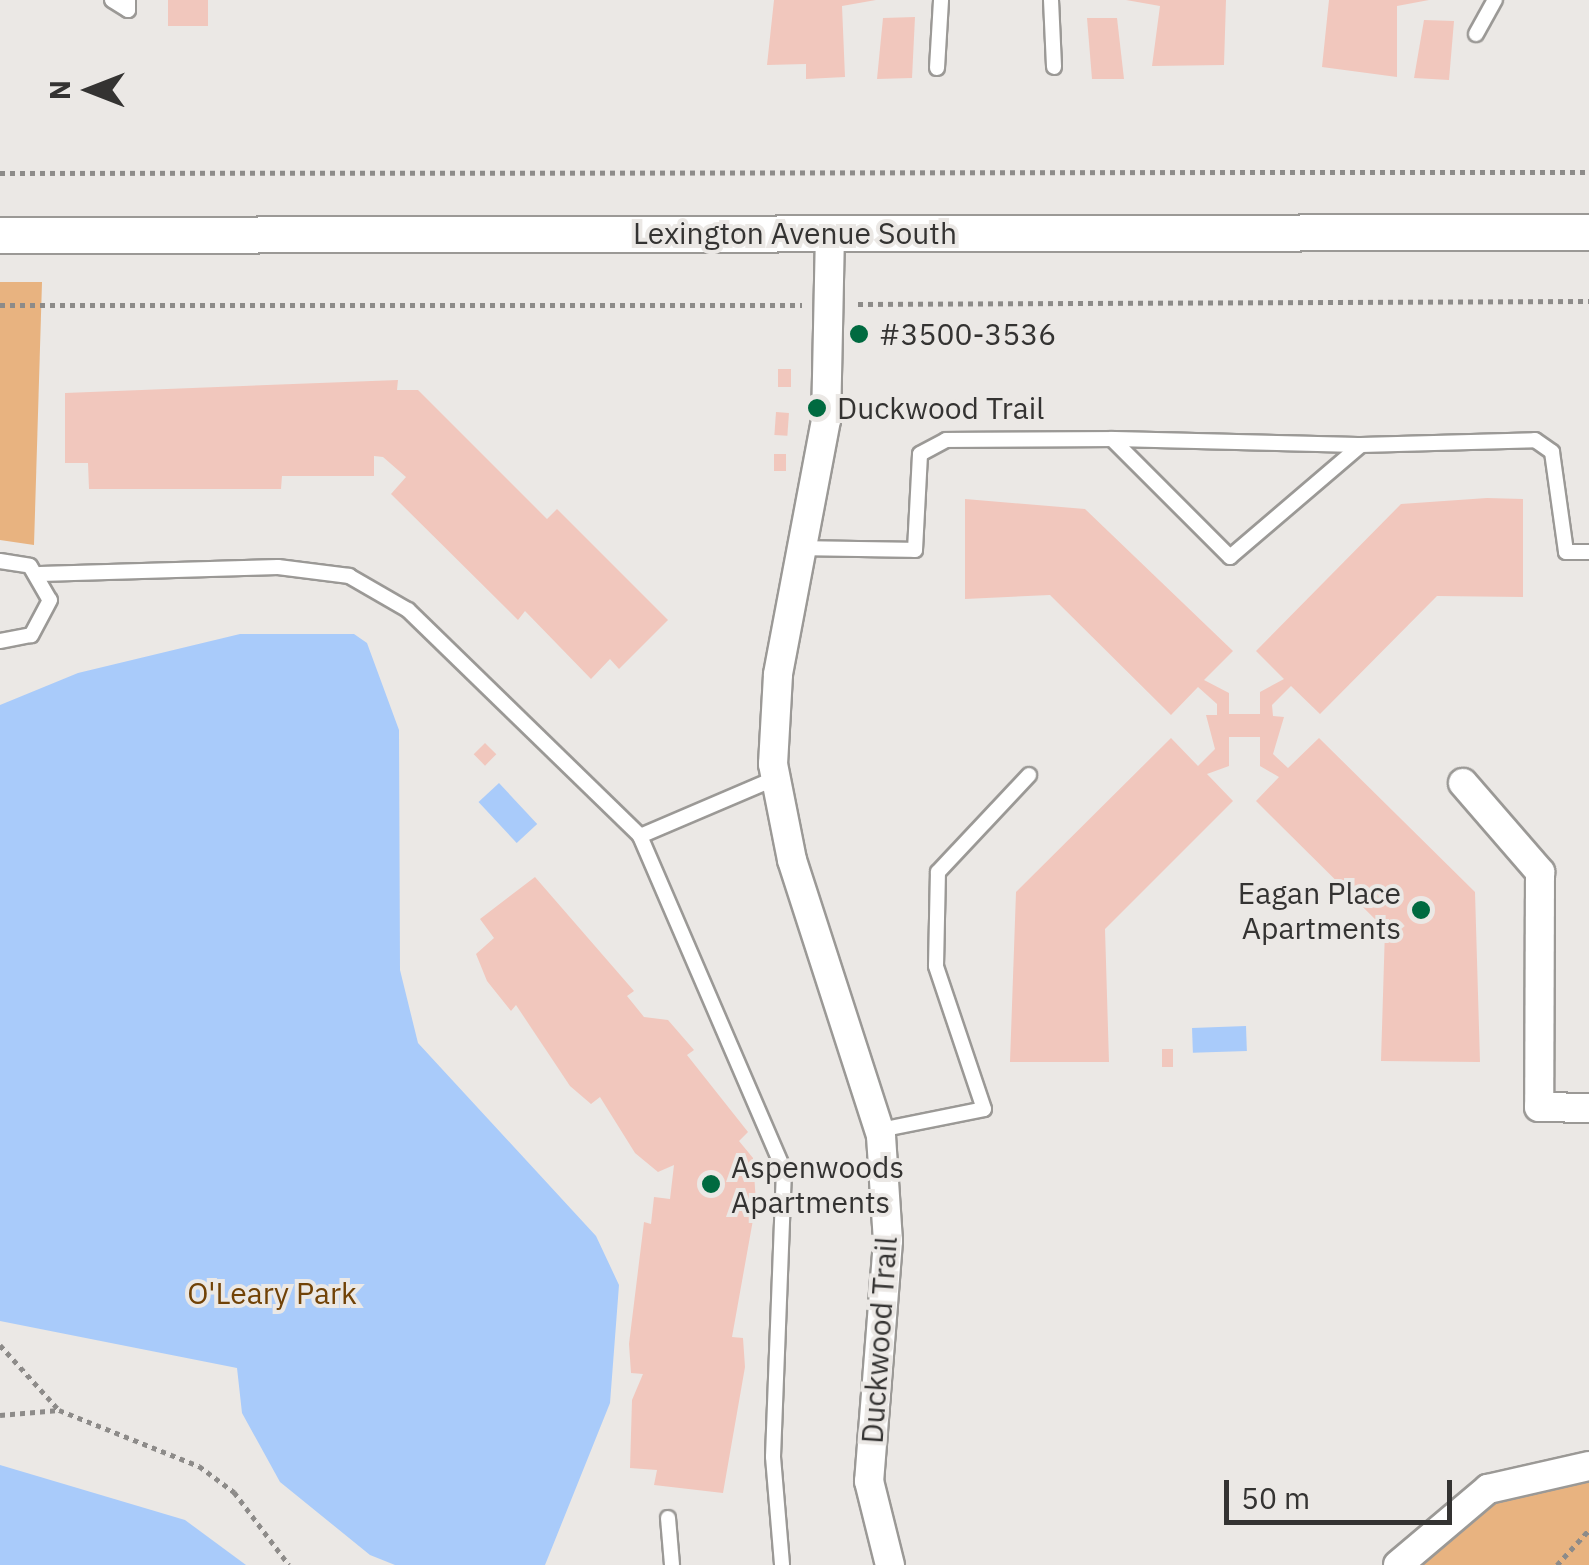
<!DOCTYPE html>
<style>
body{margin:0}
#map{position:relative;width:1589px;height:1565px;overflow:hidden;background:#ebe8e5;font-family:"IBM Plex Sans",sans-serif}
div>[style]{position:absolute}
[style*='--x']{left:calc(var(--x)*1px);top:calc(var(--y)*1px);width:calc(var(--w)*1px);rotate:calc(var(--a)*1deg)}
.green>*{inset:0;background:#e8b380}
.water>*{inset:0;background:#a9cbfa;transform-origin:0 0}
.building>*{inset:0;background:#f1c7bd;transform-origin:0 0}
.path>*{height:5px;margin-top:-2.5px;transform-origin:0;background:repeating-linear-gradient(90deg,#8d8b89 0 5px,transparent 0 10px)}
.roads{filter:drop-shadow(2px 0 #9b9996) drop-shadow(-2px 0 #9b9996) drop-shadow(0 2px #9b9996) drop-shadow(0 -2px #9b9996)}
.service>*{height:14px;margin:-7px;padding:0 7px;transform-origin:7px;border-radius:7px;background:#fff}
.minor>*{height:28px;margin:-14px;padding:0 14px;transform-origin:14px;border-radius:14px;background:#fff}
.tertiary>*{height:35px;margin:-17.5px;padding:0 17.5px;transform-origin:17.5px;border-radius:17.5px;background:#fff}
.dots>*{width:28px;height:28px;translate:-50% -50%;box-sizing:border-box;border:5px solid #ebe8e5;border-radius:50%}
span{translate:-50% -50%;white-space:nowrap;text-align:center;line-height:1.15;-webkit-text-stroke:8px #ebe8e5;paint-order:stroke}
.street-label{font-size:30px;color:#343332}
.poi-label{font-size:30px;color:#343332}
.left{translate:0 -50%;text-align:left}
.right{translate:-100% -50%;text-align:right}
.park-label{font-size:30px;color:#714206}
.north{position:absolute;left:40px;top:40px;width:100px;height:100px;-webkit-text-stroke:8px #ebe8e5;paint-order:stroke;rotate:270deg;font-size:28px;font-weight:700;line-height:40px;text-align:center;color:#343332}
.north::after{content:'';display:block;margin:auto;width:35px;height:45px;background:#343332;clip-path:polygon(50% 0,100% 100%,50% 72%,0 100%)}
.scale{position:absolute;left:1224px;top:1480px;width:228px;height:45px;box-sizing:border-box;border:5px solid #343332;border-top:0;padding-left:12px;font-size:30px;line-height:35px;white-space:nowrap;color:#343332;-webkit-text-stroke:8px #ebe8e5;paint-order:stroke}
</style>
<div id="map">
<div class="green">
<div style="clip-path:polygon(0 282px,42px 282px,34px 545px,0 540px)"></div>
<div style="clip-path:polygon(1589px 1466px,1589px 1565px,1398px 1565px,1442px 1521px)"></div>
</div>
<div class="water">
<div style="clip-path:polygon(240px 634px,354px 634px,367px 643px,399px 730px,400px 970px,418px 1043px,596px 1236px,619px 1285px,610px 1403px,545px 1565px,395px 1565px,370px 1555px,280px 1482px,242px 1413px,237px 1368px,0 1321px,0 705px,78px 673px)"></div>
<div style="left:499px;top:783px;width:56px;height:28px;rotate:47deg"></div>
<div style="left:1246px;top:1026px;width:25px;height:54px;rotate:88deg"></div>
<div style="clip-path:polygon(0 1465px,185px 1520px,246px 1565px,0 1565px)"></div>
</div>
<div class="building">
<div style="left:168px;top:0;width:40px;height:26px"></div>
<div style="clip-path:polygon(774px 0,876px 0,842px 6px,845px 77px,806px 79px,806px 64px,767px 65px)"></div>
<div style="clip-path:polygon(1126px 0,1226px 0,1224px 65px,1152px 66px,1160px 6px)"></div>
<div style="clip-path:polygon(1329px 0,1429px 0,1397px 6px,1397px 77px,1322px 67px)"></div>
<div style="clip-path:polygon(915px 17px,912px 78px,877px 79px,883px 18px)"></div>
<div style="clip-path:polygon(1087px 18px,1117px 18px,1124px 79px,1092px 79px)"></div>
<div style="clip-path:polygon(1424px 20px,1454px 21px,1449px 80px,1414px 78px)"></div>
<div style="left:778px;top:369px;width:13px;height:18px"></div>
<div style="clip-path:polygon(398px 380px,397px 390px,418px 390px,547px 519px,557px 509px,668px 620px,619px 669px,610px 659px,591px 679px,525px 611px,518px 620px,391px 494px,406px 477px,383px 457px,374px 456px,374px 476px,282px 476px,281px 489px,89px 489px,88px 463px,65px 463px,65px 393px)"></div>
<div style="left:776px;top:412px;width:13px;height:23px;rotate:4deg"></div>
<div style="left:774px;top:454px;width:12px;height:17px"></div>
<div style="clip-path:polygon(1487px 498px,1523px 499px,1523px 597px,1437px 596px,1320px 714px,1291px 686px,1272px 705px,1273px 716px,1284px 717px,1273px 754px,1288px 768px,1319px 738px,1475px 892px,1480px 1062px,1381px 1061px,1385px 929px,1256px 801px,1279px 777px,1260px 766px,1260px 737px,1229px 737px,1229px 766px,1207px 774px,1233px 801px,1105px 929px,1109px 1062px,1010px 1062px,1016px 892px,1171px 738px,1198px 766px,1215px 749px,1206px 715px,1217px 715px,1217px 704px,1198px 687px,1171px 715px,1050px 595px,965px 599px,965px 499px,1085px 509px,1233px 651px,1204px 680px,1229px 693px,1229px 714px,1260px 714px,1260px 692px,1284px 679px,1256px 651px,1401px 504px)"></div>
<div style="left:485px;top:743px;width:16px;height:16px;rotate:45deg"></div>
<div style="clip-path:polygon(535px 877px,634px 991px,627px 996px,644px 1017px,668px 1020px,694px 1050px,687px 1055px,748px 1132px,739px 1141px,753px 1158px,756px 1203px,732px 1337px,743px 1338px,745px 1367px,723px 1493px,654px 1485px,657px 1470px,630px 1468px,632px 1400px,643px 1374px,631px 1373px,629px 1344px,644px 1222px,651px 1224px,654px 1197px,670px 1199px,674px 1165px,658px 1172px,635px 1153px,600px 1097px,591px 1104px,570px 1086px,516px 1005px,511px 1011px,487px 981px,476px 954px,494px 938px,480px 919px)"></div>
<div style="left:1173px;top:1049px;width:18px;height:11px;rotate:90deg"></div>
</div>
<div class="path">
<div style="--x:0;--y:173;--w:1589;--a:-0.04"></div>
<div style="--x:858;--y:304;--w:731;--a:-0.24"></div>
<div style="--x:0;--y:305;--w:802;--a:0"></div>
<div style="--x:0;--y:1345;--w:88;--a:47.8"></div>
<div style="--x:0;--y:1415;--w:59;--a:-4.8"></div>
<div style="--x:59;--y:1410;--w:151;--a:21.8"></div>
<div style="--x:199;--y:1466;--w:44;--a:36.6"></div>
<div style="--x:234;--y:1492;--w:91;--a:53"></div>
<div style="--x:1557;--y:1565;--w:47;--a:-47.6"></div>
</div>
<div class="roads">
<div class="service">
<div style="--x:112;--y:0;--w:19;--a:32"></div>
<div style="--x:128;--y:10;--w:10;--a:-90"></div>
<div style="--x:1051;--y:0;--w:67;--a:87.4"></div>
<div style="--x:1476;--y:34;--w:39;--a:-61"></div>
<div style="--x:937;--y:68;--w:68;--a:-86.6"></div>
<div style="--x:1112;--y:439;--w:249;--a:1.4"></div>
<div style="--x:802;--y:548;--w:113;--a:1"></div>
<div style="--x:915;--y:550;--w:96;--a:-87"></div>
<div style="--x:920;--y:454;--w:30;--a:-28"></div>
<div style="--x:946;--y:440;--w:166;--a:-0.3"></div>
<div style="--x:1112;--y:439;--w:167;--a:45"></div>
<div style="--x:1230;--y:557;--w:172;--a:-40.5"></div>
<div style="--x:1361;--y:445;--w:174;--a:-1.6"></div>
<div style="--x:1535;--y:440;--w:21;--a:35"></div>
<div style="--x:1552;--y:452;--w:101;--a:82"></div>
<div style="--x:1566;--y:552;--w:23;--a:0"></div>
<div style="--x:0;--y:561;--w:30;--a:9"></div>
<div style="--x:30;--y:566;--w:39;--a:60"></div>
<div style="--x:50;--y:600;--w:40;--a:118"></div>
<div style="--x:31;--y:635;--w:32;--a:169"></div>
<div style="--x:40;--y:574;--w:238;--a:-1.7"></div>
<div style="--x:278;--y:567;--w:72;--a:7.2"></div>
<div style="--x:349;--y:576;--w:68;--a:30"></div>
<div style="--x:408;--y:610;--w:324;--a:44.2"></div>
<div style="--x:776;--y:778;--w:148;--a:156.9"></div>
<div style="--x:640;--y:836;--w:364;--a:66.7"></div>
<div style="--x:784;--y:1170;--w:287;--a:92.2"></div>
<div style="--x:773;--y:1457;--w:108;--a:85.2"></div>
<div style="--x:880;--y:1130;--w:106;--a:-11.4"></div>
<div style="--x:984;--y:1109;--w:151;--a:-108.6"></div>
<div style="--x:936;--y:966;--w:94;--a:-88.8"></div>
<div style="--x:938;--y:872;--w:133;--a:-46.8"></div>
<div style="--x:668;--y:1518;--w:47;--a:85.1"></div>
</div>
<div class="minor">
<div style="--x:830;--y:233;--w:187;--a:91.2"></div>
<div style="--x:826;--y:420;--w:259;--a:100.7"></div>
<div style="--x:778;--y:675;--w:89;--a:93.2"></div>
<div style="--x:773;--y:764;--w:98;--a:78.8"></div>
<div style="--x:792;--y:860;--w:290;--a:72.1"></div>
<div style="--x:881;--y:1136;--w:105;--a:86.2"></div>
<div style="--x:888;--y:1241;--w:241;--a:94.5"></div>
<div style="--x:869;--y:1481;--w:87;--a:76"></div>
<div style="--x:1463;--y:783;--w:118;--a:49.1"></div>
<div style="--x:1540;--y:872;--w:235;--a:90.2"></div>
<div style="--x:1539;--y:1107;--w:50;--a:1.1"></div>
<div style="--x:1398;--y:1565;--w:118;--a:-40.2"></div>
<div style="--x:1488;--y:1489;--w:104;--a:-12.8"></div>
</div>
<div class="tertiary">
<div style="--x:0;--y:235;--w:1589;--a:-0.11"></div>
</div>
</div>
<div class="dots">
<div style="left:859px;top:334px;background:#006a40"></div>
<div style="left:817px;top:408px;background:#006a40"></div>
<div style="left:1421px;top:910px;background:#006a40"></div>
<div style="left:711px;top:1184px;background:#006a40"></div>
</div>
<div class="street-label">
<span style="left:795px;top:233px">Lexington Avenue South</span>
<span style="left:879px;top:1340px;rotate:-86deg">Duckwood Trail</span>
</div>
<div class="poi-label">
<span class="left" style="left:879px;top:334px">#3500-3536</span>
<span class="left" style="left:837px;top:408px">Duckwood Trail</span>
<span class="right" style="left:1401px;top:910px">Eagan Place<br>Apartments</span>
<span class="left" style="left:731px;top:1184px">Aspenwoods<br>Apartments</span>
</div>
<div class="park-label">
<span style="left:272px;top:1293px">O'Leary Park</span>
</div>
<div class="north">N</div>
<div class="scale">50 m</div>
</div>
